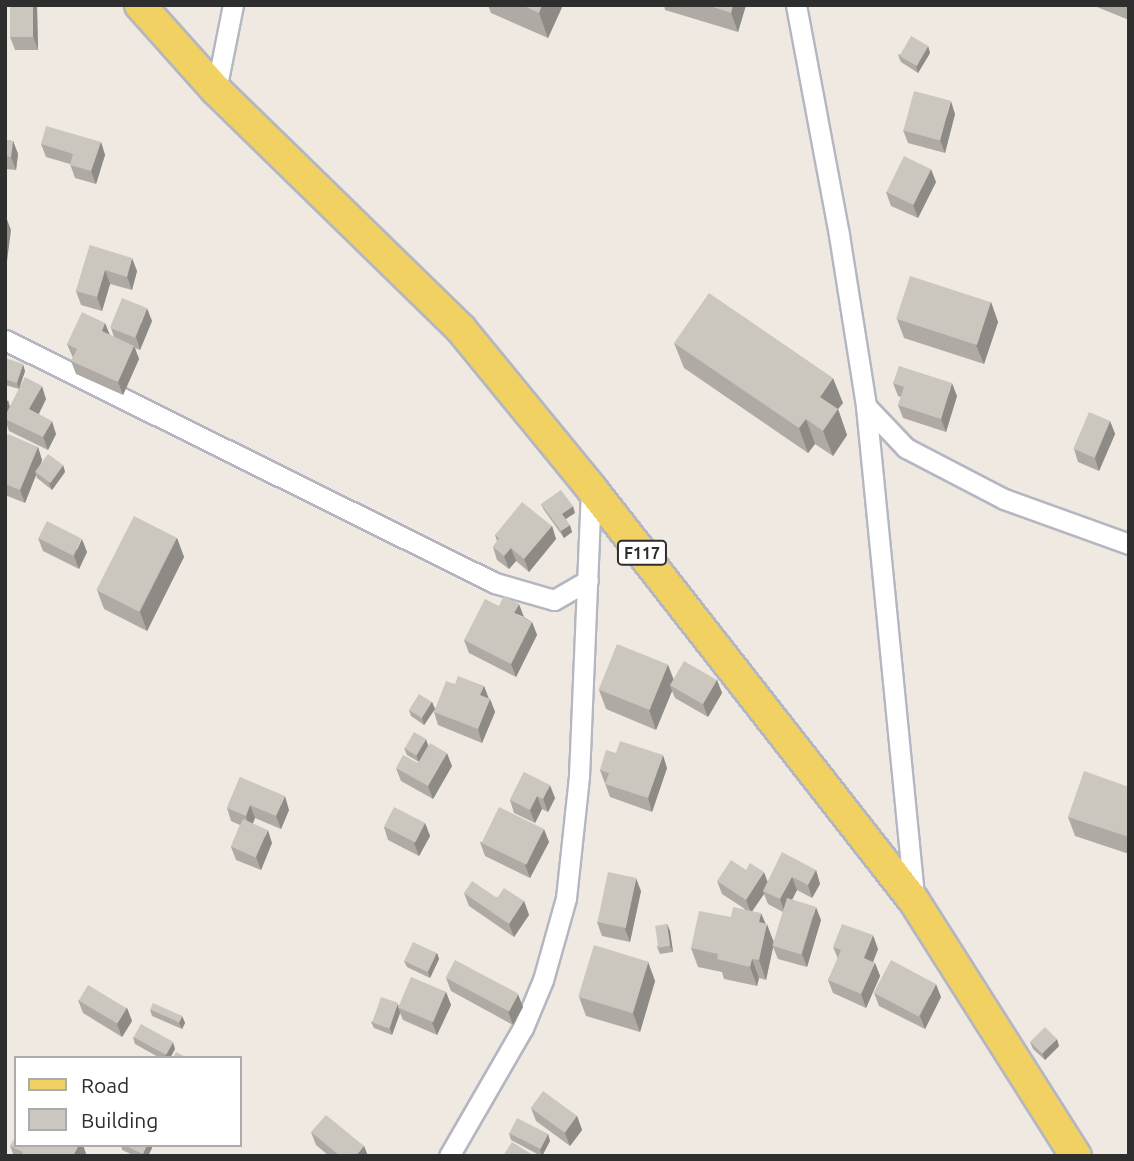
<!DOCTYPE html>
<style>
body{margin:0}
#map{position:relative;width:1134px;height:1161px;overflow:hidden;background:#efe9e1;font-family:Ubuntu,sans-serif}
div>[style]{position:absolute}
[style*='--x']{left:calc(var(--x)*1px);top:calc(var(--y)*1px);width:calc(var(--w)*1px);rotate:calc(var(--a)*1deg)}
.roads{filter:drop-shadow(2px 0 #b4b7c1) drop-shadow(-2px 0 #b4b7c1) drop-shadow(0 2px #b4b7c1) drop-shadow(0 -2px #b4b7c1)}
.street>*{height:19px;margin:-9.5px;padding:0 9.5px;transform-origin:9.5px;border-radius:9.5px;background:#fff}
.primary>*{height:30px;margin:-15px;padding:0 15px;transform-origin:15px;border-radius:15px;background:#f2d163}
.wall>*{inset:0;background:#afaba4}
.shaded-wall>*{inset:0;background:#8e8b86}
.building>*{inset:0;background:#cbc7bf;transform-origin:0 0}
span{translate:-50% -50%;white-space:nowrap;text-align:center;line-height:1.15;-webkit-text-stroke:7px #fff;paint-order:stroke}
.shield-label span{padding:2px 5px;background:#fff;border:2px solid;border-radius:5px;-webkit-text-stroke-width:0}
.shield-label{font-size:16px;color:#2e2e2e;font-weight:700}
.frame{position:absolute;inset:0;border:7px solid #2e2e2e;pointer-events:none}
.legend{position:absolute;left:14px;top:1056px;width:228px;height:91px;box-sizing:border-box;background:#fff;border:2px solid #ababab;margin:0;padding:9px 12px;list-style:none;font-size:21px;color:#2e2e2e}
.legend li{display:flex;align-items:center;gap:14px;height:35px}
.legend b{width:35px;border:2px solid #ababab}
</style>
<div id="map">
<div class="roads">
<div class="street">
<div style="--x:796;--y:5;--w:234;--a:79.4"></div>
<div style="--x:839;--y:235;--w:173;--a:81"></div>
<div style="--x:866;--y:406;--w:495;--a:84.4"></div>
<div style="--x:216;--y:90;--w:87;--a:-78.7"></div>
<div style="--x:5;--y:340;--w:547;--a:26.38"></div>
<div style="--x:495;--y:583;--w:61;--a:16.1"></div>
<div style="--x:554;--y:600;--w:39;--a:-30"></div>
<div style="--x:866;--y:406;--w:58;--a:46.4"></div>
<div style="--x:906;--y:448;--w:110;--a:27.5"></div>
<div style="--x:1004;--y:499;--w:133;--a:19.8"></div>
<div style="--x:449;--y:1156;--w:148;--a:-60"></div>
<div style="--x:523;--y:1028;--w:52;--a:-67.4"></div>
<div style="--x:543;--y:980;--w:85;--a:-74.3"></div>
<div style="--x:566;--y:898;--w:123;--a:-83.9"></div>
<div style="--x:579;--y:776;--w:288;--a:-87.6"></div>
</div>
<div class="primary">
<div style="--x:140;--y:5;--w:114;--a:48.2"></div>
<div style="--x:216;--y:90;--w:342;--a:44.3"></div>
<div style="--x:461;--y:329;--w:205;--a:50.7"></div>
<div style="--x:591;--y:488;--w:524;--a:51.97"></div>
<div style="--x:914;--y:901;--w:302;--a:57.6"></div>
</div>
</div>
<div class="wall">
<div style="clip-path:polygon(37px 5px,38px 50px,15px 50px,10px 37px)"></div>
<div style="clip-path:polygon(488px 5px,563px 5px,548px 38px,491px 13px)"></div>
<div style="clip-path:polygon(664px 5px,746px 5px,738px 32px,665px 10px)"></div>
<div style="clip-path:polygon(1092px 5px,1129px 5px,1129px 20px)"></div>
<div style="clip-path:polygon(928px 46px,930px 53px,918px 73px,901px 62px,898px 55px)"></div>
<div style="clip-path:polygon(955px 114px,945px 153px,908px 143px,903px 130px)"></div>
<div style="clip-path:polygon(5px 140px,13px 141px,18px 154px,16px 170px,5px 169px)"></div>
<div style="clip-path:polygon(101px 142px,105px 155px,96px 184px,75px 178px,70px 164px,46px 157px,41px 144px)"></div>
<div style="clip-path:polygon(936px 182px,918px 218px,891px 206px,886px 192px)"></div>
<div style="clip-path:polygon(90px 245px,137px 271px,132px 290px,110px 284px,102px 311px,81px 305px,76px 291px)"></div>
<div style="clip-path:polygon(991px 302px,998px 322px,984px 364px,904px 338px,897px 319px)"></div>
<div style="clip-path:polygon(152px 321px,140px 350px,135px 348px,139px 359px,123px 395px,76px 374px,71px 361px,73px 358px,67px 344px,105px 323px,110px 335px,114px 337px,111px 328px)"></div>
<div style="clip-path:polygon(674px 343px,843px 403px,838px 409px,847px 435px,833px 456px,815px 444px,808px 453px,684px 368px)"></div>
<div style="clip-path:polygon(5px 358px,25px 371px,20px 386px,46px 399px,39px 414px,56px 434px,48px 450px,9px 431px,6px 423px,5px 424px,5px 399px,10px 407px,19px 389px,5px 385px)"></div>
<div style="clip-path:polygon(893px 383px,957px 396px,946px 432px,903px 418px,898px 405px,901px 397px,898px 396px)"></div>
<div style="clip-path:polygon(1110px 421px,1115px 434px,1099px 471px,1078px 462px,1074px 449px)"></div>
<div style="clip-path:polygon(5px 440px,38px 447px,42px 460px,41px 464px,63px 465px,65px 472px,52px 490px,37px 478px,36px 475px,25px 503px,5px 495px)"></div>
<div style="clip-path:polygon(541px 504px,575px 513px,566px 519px,572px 532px,564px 538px,544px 510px)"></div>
<div style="clip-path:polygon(552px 526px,556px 539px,529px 572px,516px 561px,509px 569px,497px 560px,493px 547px,497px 541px,495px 535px)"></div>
<div style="clip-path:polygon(38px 538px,87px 552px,79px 569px,43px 551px)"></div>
<div style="clip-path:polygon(177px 538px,184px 557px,147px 631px,104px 609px,97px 590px)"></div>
<div style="clip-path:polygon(524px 617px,532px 622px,537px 635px,516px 677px,469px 653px,464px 640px)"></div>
<div style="clip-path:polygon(668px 665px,674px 680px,717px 680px,722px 693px,708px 717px,675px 698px,672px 691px,656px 730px,606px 709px,599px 690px)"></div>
<div style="clip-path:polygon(455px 684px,484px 686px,488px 698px,490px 699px,495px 712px,482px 743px,438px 725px,434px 712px,435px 709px,424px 725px,411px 716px,409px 710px,432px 702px,435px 709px)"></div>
<div style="clip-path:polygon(428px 745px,452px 766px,433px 799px,401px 781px,396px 768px,418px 763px,428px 746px,419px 762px,407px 755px,404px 748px)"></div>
<div style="clip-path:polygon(667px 768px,652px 812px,610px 797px,600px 770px)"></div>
<div style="clip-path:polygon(524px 772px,555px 798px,548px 812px,542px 809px,535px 823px,514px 813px,510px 800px)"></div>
<div style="clip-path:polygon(240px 777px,289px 810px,281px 829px,255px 818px,253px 824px,272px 843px,261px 870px,236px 860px,231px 847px,240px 825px,231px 821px,227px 808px)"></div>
<div style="clip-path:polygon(1129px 787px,1129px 854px,1075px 836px,1068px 817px)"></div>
<div style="clip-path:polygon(425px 823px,430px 836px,419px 856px,388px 840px,384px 827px)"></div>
<div style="clip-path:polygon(480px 842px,549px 842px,530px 878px,485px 856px)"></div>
<div style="clip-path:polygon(evenodd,746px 870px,768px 881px,816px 870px,820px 884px,812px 898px,797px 890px,792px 900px,821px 920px,807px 967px,778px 959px,773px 947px,766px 980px,759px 978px,757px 986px,724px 979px,722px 972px,698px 967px,691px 948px,745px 909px,722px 894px,717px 881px,746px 870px,764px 894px,768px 904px,783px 912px,774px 942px,765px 923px,752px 911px,764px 894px)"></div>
<div style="clip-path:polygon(641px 891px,630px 942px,602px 936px,597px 922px)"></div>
<div style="clip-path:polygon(464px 893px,524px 901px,529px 915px,514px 937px,469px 906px)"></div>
<div style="clip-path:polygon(667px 924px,670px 931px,673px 952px,660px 954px,657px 947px)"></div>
<div style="clip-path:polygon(833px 947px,878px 949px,873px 962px,875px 963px,880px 976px,866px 1008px,833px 993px,828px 980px,838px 959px)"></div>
<div style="clip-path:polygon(437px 953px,439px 959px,430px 978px,407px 967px,404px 961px)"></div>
<div style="clip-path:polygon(648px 962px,655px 981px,640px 1032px,586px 1016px,579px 997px)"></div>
<div style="clip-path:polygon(446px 978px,523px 1007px,513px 1025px,451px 991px)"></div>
<div style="clip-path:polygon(446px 992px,451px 1005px,437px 1035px,403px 1020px,400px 1013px,392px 1035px,374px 1028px,371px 1022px,399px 1005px)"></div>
<div style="clip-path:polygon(874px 993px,941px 997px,925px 1029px,879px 1006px)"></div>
<div style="clip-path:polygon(78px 1000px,127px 1008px,132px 1021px,122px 1037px,83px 1013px)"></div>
<div style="clip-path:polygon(150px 1009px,182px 1016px,185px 1023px,182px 1029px,152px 1016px)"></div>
<div style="clip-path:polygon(133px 1037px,175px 1049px,170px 1058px,160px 1058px,135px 1044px)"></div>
<div style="clip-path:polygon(1030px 1042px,1059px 1046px,1045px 1060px,1033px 1049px)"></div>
<div style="clip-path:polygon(531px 1108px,577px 1116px,582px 1130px,570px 1146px,536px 1121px)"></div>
<div style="clip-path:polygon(311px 1132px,364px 1146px,368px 1156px,329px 1156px,316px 1145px)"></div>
<div style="clip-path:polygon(509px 1133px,548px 1134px,550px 1141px,542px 1156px,541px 1156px,511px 1140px)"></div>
<div style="clip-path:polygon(83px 1145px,86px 1154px,85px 1156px,14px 1156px,10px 1146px)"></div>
<div style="clip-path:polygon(121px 1145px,151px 1145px,152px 1148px,148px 1156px,135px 1156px,122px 1150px)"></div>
</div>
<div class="shaded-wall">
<div style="clip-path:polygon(33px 5px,37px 5px,38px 50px,33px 36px)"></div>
<div style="clip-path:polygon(542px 5px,563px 5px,548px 38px,539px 13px)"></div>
<div style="clip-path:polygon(733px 5px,746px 5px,738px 32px,731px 13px)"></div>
<div style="clip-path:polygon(928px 46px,930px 53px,918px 73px,916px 66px)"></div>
<div style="clip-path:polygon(951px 101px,955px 114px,945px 153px,940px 140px)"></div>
<div style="clip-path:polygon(13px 141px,18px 154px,16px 170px,11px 157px)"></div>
<div style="clip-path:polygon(101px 142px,105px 155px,96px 184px,91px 171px)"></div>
<div style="clip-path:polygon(931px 169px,936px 182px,918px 218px,913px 205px)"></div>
<div style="clip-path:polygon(6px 217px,11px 230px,5px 277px,5px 227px)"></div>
<div style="clip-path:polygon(132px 258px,137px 271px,132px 290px,127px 277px)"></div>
<div style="clip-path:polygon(105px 270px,110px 284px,102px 311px,97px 297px)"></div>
<div style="clip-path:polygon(991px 302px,998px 322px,984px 364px,976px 345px)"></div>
<div style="clip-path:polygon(147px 308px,152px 321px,140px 350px,136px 337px)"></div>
<div style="clip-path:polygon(105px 323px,110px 336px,102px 331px)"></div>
<div style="clip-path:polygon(134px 346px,139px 359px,123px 395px,118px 382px)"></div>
<div style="clip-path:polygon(23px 364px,25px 371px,19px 389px,17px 383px)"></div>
<div style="clip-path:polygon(833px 378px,843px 403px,838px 409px,847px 435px,833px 456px,823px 431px,820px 397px)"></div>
<div style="clip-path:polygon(952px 383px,957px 396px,946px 432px,941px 419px)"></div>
<div style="clip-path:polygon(42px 386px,46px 399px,34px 423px,29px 409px)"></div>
<div style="clip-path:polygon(8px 400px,12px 414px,5px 419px,5px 404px)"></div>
<div style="clip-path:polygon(806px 419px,815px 444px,808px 453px,799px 428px)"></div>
<div style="clip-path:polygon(52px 421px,56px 434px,48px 450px,43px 437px)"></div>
<div style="clip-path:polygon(1110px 421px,1115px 434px,1099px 471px,1095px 458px)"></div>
<div style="clip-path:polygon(38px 447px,42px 460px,37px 473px,35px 472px,36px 475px,25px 503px,20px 490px)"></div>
<div style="clip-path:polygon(63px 465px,65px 472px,52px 490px,49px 483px)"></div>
<div style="clip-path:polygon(573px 506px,575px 513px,564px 520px,562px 514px)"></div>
<div style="clip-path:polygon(570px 525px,572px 532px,564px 538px,561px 531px)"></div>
<div style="clip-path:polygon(552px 526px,556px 539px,529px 572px,524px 559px)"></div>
<div style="clip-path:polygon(177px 538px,184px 557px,147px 631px,140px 612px)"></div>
<div style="clip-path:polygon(82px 539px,87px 552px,79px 569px,74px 556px)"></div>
<div style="clip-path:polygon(511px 548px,516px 561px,509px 569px,504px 556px)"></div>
<div style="clip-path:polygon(519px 604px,524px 617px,514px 613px)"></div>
<div style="clip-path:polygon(532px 622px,537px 635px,516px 677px,511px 664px)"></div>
<div style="clip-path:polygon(668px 665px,675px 684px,670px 685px,672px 691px,656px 730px,649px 710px)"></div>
<div style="clip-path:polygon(717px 680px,722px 693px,708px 717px,703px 704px)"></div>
<div style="clip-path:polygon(484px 686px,489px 699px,480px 695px)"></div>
<div style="clip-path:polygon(490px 699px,495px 712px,482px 743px,478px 729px)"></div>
<div style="clip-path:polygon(432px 702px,435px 709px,424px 725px,422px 718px)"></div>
<div style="clip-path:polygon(426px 739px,428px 745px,419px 762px,416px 755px)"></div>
<div style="clip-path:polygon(447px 753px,452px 766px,433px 799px,428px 786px)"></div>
<div style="clip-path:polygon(663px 755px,667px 768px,652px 812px,648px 798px)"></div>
<div style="clip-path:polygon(550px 785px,555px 798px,548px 812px,543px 799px)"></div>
<div style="clip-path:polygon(285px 796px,289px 810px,281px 829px,276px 816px)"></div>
<div style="clip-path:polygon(537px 796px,542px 809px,535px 823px,530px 810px)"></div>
<div style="clip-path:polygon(250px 805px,255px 818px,250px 829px,246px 816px)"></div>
<div style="clip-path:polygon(425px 823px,430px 836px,419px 856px,414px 843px)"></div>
<div style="clip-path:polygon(544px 829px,549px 842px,530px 878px,525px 865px)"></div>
<div style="clip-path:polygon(268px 830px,272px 843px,261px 870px,256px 857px)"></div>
<div style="clip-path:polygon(816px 870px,820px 884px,812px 898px,808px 885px)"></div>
<div style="clip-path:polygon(764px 872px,769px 886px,763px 891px,764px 894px,751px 913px,746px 900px)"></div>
<div style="clip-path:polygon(792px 877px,797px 890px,785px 913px,780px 899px)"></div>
<div style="clip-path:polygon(636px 878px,641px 891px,630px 942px,625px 929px)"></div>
<div style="clip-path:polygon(524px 901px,529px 915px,514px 937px,509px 924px)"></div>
<div style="clip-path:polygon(816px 907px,821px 920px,807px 967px,802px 954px)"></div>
<div style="clip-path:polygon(761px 913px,767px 927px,767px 924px,774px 943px,766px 980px,759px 960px,759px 922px)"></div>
<div style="clip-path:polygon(667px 924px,670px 931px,673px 952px,670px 946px)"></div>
<div style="clip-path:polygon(873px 935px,878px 949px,869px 972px,864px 958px)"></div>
<div style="clip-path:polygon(437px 953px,439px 959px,430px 978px,428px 972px)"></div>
<div style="clip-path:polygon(752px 959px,759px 978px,757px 986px,750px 967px)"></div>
<div style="clip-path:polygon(648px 962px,655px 981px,640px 1032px,633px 1013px)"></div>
<div style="clip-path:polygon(875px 963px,880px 976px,866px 1008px,861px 994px)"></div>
<div style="clip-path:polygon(936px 984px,941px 997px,925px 1029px,920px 1016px)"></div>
<div style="clip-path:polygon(446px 992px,451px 1005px,437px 1035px,432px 1022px)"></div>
<div style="clip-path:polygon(518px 994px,523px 1007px,513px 1025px,508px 1011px)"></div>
<div style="clip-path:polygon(398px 1003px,398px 1007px,400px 1013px,392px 1035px,390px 1028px)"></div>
<div style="clip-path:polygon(127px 1008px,132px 1021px,122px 1037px,117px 1024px)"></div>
<div style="clip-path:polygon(182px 1016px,185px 1023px,182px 1029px,179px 1023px)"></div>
<div style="clip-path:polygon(1057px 1039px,1059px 1046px,1045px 1060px,1042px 1053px)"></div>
<div style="clip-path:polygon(173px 1042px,175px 1049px,170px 1058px,166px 1058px,165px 1055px)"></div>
<div style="clip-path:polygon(577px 1116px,582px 1130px,570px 1146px,565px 1133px)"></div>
<div style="clip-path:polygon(548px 1134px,550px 1141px,542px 1156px,540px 1150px)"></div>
<div style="clip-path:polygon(79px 1145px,83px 1145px,86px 1154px,85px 1156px,73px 1156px)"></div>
<div style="clip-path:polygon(147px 1145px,151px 1145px,152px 1148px,148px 1156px,144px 1156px,143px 1154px)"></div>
<div style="clip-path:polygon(364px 1146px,368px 1156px,356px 1156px)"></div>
</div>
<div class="building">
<div style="left:10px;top:5px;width:23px;height:32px"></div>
<div style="clip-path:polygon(522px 5px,542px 5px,539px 13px)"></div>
<div style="clip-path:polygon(707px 5px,733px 5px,731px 13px)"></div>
<div style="left:911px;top:36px;width:20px;height:23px;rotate:30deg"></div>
<div style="left:914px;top:91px;width:38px;height:41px;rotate:15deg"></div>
<div style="clip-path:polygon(46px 126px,101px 142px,91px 171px,70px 165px,73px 154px,41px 144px)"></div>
<div style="clip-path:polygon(5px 140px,13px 141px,11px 157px,5px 156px)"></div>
<div style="left:904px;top:156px;width:30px;height:40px;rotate:26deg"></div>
<div style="clip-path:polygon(90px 245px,132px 258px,127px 277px,105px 270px,97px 297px,76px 291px)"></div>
<div style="left:910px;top:276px;width:85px;height:45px;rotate:18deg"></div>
<div style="clip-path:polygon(709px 293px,833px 378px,820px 397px,838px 409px,823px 431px,806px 419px,799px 428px,674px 343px)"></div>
<div style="left:122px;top:298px;width:27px;height:32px;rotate:22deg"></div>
<div style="clip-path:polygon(82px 312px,105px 323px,102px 331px,134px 346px,118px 382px,71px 361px,77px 349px,67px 344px)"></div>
<div style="clip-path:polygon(5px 358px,23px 364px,17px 383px,5px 379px)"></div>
<div style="clip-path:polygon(899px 366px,952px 383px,941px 419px,898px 405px,904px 387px,893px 383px)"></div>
<div style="clip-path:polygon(25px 377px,42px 386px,29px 409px,52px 421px,43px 437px,5px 419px,5px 416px)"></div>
<div style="left:1089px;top:412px;width:23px;height:40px;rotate:23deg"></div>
<div style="clip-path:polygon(8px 434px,38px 447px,20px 490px,5px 484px,5px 440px)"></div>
<div style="left:48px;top:454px;width:19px;height:22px;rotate:36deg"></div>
<div style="clip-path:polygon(561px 490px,573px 506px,562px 514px,570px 525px,561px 531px,541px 504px)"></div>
<div style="clip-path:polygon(522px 502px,552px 526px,524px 559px,511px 548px,504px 556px,493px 547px,499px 538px,495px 535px)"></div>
<div style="left:134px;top:516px;width:48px;height:83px;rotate:27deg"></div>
<div style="left:47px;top:521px;width:39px;height:19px;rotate:27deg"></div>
<div style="clip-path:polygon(504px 596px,519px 604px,514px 613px,532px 622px,511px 664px,464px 640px,485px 599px,499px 606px)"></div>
<div style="left:617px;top:644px;width:55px;height:49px;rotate:22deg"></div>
<div style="left:684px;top:661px;width:38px;height:28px;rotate:30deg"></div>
<div style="clip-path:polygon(458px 676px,484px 686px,480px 695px,490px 699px,478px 729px,434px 712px,446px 681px,455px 684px)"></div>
<div style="left:419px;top:694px;width:15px;height:19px;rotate:32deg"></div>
<div style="left:414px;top:732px;width:14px;height:19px;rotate:30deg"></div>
<div style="clip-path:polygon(620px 741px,663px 755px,648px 798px,605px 784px,609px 773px,600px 770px,606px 750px,616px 753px)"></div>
<div style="clip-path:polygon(430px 743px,447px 753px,428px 786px,396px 768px,403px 755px,418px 763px)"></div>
<div style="clip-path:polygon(1084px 771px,1129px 787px,1129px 837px,1068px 817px)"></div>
<div style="clip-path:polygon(524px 772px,550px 785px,543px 799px,537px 796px,530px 810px,510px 800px)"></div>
<div style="clip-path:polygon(240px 777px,285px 796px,276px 816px,250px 805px,246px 816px,227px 808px)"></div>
<div style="left:394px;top:807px;width:35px;height:22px;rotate:27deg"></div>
<div style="left:499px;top:807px;width:50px;height:40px;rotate:26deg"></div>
<div style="left:243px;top:819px;width:27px;height:30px;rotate:24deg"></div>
<div style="clip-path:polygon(782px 852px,816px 870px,808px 885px,792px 877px,780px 899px,763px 891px)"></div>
<div style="clip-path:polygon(731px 860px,746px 870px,750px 863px,764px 872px,746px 900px,717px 881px)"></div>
<div style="left:608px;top:872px;width:29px;height:51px;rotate:12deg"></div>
<div style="clip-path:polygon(472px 881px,497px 898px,504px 888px,524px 901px,509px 924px,464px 893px)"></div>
<div style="left:787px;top:898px;width:30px;height:50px;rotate:17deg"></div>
<div style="clip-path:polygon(733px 907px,761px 913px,759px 922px,767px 924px,759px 960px,752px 959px,750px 967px,717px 959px,718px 954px,691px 948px,699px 911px,731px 917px)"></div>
<div style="left:667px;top:924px;width:22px;height:12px;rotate:82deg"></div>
<div style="clip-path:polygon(842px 924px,873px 935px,864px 958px,875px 963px,861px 994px,828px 980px,841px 950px,833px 947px)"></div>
<div style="left:413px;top:942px;width:26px;height:21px;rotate:25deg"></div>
<div style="left:594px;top:945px;width:57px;height:54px;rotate:17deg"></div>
<div style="left:455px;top:960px;width:72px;height:20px;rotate:28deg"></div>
<div style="left:891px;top:960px;width:51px;height:37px;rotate:28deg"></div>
<div style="left:411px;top:977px;width:38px;height:33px;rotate:23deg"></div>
<div style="left:88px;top:985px;width:45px;height:18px;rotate:31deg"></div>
<div style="left:381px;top:997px;width:18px;height:27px;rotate:19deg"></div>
<div style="left:153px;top:1003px;width:32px;height:7px;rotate:24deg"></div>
<div style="left:141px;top:1024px;width:37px;height:15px;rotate:29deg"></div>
<div style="left:1045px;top:1027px;width:17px;height:21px;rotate:45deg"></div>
<div style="clip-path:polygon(176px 1052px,188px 1058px,173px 1058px)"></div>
<div style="left:543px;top:1091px;width:42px;height:21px;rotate:36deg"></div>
<div style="clip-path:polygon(326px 1115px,364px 1146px,356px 1156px,340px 1156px,311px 1132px)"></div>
<div style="left:517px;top:1118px;width:35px;height:17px;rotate:27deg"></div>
<div style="clip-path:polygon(16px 1136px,16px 1145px,79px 1145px,73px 1156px,21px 1156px,23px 1152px,10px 1146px)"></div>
<div style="clip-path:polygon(512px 1142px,533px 1155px,533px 1156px,503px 1156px)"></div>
<div style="clip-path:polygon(124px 1145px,147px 1145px,143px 1154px)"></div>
</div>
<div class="shield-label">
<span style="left:642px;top:553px">F117</span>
</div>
<div class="frame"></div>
<ul class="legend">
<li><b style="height:9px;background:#f2d163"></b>Road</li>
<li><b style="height:19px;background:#cbc7bf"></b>Building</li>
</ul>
</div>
